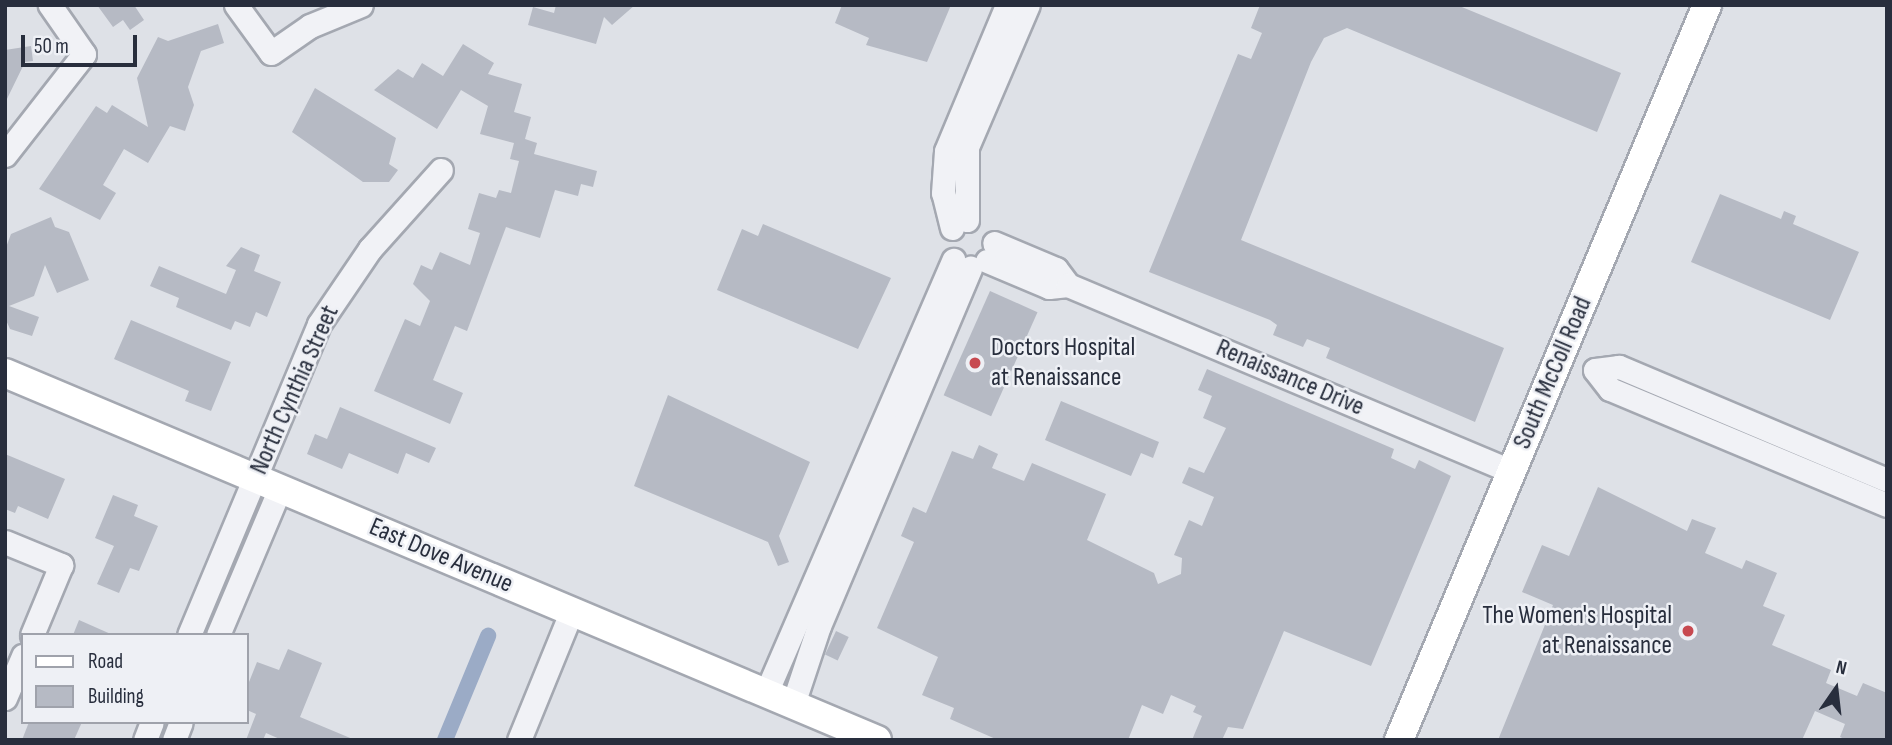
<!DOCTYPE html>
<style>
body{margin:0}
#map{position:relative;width:1892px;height:745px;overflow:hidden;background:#dee1e7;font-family:"Sofia Sans Condensed",sans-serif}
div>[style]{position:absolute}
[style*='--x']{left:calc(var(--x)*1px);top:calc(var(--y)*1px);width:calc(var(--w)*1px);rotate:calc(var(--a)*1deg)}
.canal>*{height:16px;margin:-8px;padding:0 8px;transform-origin:8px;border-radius:8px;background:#9babc6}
.building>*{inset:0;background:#b6bac4;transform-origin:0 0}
.roads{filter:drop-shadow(2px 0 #a4a8b1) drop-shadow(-2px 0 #a4a8b1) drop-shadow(0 2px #a4a8b1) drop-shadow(0 -2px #a4a8b1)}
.minor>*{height:23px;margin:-11.5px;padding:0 11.5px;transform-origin:11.5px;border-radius:11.5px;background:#f1f2f6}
.major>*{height:28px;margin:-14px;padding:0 14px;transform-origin:14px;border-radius:14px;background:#fff}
.dots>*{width:19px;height:19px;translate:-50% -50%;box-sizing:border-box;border:4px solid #eef0f5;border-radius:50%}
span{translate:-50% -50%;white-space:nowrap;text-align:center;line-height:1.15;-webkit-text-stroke:5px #eef0f5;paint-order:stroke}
.poi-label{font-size:26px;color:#282e3d}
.left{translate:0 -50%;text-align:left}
.right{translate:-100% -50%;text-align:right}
.street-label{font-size:26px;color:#282e3d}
.frame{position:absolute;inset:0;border:7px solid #282e3d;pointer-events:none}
.legend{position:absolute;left:21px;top:633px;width:228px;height:91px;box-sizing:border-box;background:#eef0f5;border:2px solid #9fa2ab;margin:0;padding:9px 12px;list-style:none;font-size:21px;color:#282e3d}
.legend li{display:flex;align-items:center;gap:14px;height:35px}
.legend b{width:35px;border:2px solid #9fa2ab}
.north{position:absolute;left:1801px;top:654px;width:70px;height:70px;-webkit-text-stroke:5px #eef0f5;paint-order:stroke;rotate:14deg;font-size:19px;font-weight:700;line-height:28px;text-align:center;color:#282e3d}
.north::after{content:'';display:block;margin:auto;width:24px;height:32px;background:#282e3d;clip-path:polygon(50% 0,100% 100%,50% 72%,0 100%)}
.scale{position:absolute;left:21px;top:35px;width:116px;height:32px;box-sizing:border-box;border:4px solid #282e3d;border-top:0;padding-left:9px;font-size:21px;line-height:24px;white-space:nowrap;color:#282e3d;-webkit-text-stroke:5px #eef0f5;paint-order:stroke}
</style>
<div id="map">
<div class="canal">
<div style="--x:445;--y:740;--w:113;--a:-67.5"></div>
</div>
<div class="building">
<div style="clip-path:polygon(97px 5px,134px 5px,144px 20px,130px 30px,123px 20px,113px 27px)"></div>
<div style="clip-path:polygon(556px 5px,635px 5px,612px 25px,604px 17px,596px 44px,528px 25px,533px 7px,554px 13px)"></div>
<div style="clip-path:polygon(842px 5px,951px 5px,927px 62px,866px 45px,869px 38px,835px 23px)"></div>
<div style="clip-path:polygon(1260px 5px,1457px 5px,1621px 73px,1597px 132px,1347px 28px,1324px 38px,1311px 62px,1241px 240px,1504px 348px,1475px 422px,1326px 358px,1330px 348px,1307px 339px,1303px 347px,1273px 335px,1277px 325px,1270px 320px,1149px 272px,1238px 54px,1251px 59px,1262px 33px,1251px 28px)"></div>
<div style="clip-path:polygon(218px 24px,224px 43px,201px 51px,188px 87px,194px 105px,185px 131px,170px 126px,148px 163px,124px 149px,103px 185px,116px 193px,100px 220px,39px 189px,96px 106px,107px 113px,112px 105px,148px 127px,137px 78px,158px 37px,168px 41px)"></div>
<div style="clip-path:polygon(463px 44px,494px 63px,488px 74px,522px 84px,514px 112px,531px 117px,525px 139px,537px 143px,534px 154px,597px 171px,593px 187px,581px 184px,578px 196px,555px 190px,540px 238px,506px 227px,467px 331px,455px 326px,433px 380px,463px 393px,450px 424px,374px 391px,405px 319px,420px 326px,430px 301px,413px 284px,421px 265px,432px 270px,440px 252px,470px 265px,480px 233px,468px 229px,479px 193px,496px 198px,499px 190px,511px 193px,519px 161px,510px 159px,514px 143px,480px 134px,488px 106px,461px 90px,437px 129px,374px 90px,398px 69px,413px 78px,422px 63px,443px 76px)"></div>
<div style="clip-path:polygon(31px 46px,33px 61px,25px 62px,5px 103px,5px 50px)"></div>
<div style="clip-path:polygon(315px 88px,396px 138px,389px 164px,398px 170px,389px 182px,363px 182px,292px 132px)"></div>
<div style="clip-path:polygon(1720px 194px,1781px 219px,1784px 211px,1796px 216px,1793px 224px,1859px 252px,1830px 320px,1691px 262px)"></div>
<div style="clip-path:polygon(51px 217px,55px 227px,69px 232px,89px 280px,57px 293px,45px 265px,34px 296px,9px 306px,39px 317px,32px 336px,10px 329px,5px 318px,5px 250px,11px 234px)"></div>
<div style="clip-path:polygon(763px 224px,891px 278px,858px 349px,717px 290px,742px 229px,758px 236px)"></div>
<div style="clip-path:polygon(241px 247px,260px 255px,254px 271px,281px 282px,267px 317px,256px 312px,250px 327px,235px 321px,231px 330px,176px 307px,179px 298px,150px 286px,159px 266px,226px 294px,236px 270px,226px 266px)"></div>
<div style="left:990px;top:291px;width:52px;height:114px;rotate:24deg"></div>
<div style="clip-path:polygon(131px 320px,231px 362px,211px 411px,185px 401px,189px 391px,114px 359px)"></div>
<div style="clip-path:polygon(1207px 369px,1394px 449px,1391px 458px,1415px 469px,1419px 460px,1451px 476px,1371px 666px,1284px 631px,1243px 729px,1228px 727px,1222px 740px,1192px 740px,1202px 716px,1193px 712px,1196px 706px,1171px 695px,1163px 714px,1142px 705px,1128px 740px,998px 740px,950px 719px,954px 708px,922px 695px,938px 657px,877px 628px,914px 542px,901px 536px,913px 507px,926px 513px,952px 451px,973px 459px,979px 445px,998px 454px,992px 468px,1024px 481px,1032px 463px,1106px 494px,1087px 540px,1154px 573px,1158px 584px,1181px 574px,1182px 558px,1174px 555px,1189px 520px,1202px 526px,1214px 497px,1182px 483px,1189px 467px,1204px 473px,1226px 428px,1203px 418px,1212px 396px,1198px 390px)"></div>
<div style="clip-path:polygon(668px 395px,810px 462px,779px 536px,789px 562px,778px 566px,768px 542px,634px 486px)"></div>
<div style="clip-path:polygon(1061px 401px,1159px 442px,1153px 458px,1141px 453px,1131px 476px,1045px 440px)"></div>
<div style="clip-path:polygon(340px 407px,436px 448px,429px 463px,406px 453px,398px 474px,349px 453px,342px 469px,307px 454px,315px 434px,327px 439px)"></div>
<div style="clip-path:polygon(5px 454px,65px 479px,48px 519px,18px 506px,15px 513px,5px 509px)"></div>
<div style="clip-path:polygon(1598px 487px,1687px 531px,1692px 519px,1716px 528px,1705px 553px,1742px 569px,1746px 560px,1777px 573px,1763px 606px,1785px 615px,1772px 645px,1831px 670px,1826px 683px,1857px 696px,1863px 683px,1887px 693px,1887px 740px,1847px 740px,1840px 737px,1845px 724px,1815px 711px,1802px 740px,1498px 740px,1553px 605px,1522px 592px,1542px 545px,1569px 556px)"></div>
<div style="clip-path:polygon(113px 495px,138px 505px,134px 516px,158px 526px,139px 571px,130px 568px,119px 593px,97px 584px,114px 546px,95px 538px)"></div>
<div style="clip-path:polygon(79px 620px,113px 635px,73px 635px)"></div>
<div style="left:836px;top:631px;width:14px;height:26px;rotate:25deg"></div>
<div style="clip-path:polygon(288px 649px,322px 663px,300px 717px,355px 740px,282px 740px,266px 733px,263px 740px,246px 740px,256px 714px,247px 710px,247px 687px,257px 662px,279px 670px)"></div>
<div style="clip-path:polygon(29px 722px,82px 722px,74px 740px,22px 740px)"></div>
</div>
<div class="roads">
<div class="minor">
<div style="--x:236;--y:5;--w:59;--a:53.9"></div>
<div style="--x:271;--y:53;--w:47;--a:-34.7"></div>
<div style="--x:310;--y:26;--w:55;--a:-22.4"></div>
<div style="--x:5;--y:155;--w:128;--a:-52"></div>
<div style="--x:84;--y:54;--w:60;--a:-124.8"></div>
<div style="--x:967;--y:220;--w:73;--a:-90"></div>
<div style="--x:967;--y:147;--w:155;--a:-66.8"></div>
<div style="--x:952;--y:228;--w:36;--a:-104"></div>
<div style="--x:943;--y:193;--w:42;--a:-85.9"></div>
<div style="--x:946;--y:151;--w:158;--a:-67.3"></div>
<div style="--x:987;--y:261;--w:67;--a:22.8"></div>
<div style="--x:1049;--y:287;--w:19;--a:-6"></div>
<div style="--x:1068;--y:285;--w:20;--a:-127"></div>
<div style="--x:1056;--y:269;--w:67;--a:-157.2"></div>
<div style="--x:1068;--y:285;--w:480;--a:22.8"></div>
<div style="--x:1887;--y:480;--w:291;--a:-157.1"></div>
<div style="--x:1619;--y:367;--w:24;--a:173"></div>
<div style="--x:1595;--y:370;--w:24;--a:52"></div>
<div style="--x:1610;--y:389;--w:300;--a:22.7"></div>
<div style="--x:5;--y:542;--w:61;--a:22.3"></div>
<div style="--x:61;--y:565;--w:76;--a:112.5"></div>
<div style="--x:189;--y:635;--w:337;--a:-67.3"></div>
<div style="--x:319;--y:324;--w:91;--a:-55.8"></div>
<div style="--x:370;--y:249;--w:106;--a:-48.1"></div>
<div style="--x:218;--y:635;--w:160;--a:-67.1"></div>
<div style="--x:766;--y:693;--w:472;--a:-66.6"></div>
<div style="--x:5;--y:698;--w:46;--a:-66.8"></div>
<div style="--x:793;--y:704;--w:82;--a:-71.6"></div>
<div style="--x:819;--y:626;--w:389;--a:-67.1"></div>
<div style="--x:145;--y:740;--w:19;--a:-69"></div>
<div style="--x:174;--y:740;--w:19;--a:-69"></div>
<div style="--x:519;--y:740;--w:140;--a:-67.8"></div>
</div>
<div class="major">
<div style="--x:5;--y:373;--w:946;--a:22.82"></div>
<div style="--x:1399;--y:740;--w:797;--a:-67.26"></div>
</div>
</div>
<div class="dots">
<div style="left:975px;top:363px;background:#c74950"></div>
<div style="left:1688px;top:631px;background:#c74950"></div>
</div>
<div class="poi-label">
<span class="left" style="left:991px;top:363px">Doctors Hospital<br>at Renaissance</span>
<span class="right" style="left:1672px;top:631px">The Women's Hospital<br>at Renaissance</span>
</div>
<div class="street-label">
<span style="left:1553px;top:373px;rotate:-67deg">South McColl Road</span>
<span style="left:1290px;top:378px;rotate:23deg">Renaissance Drive</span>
<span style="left:295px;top:390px;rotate:-66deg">North Cynthia Street</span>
<span style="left:441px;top:556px;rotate:23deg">East Dove Avenue</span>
</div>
<div class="frame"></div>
<ul class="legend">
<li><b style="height:9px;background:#fff"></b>Road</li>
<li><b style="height:19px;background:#b6bac4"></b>Building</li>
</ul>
<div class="north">N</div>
<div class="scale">50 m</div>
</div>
